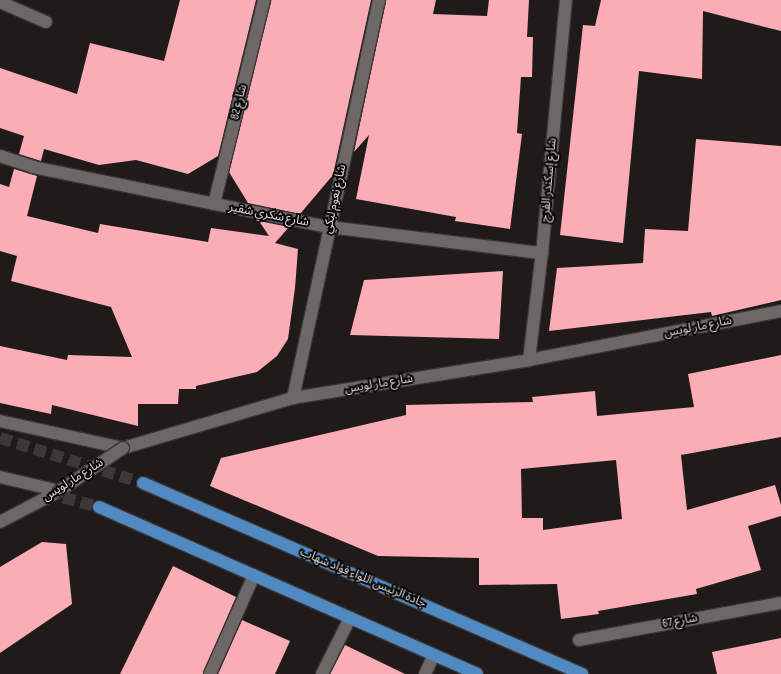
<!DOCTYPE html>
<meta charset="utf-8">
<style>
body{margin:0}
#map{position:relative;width:781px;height:674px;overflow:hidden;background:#201a1a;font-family:"Sofia Sans Condensed","Noto Sans Arabic",sans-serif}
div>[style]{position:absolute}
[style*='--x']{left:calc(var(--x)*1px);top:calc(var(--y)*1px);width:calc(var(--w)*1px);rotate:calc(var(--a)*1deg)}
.building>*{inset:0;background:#faadb4}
.trunk-tunnel>*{height:12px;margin-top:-6px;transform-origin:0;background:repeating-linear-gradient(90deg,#3d3737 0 12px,transparent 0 18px)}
.roads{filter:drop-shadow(1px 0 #393535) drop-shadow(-1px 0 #393535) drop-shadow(0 1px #393535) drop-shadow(0 -1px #393535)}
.pedestrian>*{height:12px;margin:-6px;padding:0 6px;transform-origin:6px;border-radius:6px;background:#6e6768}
.minor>*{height:12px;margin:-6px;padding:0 6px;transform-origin:6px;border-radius:6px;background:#6e6768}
.tertiary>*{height:12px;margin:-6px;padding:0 6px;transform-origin:6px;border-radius:6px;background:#6e6768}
.trunk>*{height:12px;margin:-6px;padding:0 6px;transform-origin:6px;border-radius:6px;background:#508ac1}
.bridges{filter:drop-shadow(1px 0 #393535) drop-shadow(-1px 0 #393535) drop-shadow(0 1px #393535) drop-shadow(0 -1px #393535)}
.tertiary-bridge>*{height:12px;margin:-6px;padding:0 6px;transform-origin:6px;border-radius:6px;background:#6e6768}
span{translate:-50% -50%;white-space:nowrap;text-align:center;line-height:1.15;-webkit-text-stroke:4px #080606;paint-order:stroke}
.street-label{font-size:12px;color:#e1dddd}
</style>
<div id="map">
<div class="building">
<div style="clip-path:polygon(180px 0,256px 0,218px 156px,188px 174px,136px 160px,99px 165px,44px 149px,41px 161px,19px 154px,24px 136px,0 128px,0 68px,77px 94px,90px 43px,164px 61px)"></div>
<div style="clip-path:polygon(271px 0,371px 0,333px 175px,300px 214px,248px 203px,229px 172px)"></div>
<div style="clip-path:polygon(386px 0,436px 0,433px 14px,487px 16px,489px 0,529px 0,527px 37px,533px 37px,532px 77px,521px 77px,517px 133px,522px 134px,510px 229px,455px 221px,456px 217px,356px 199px,369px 135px,354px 152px)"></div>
<div style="clip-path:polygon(601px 0,781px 0,781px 31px,703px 11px,702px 79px,639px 71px,623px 243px,560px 235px,583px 25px,595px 26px)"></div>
<div style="clip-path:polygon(696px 139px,781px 146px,781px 300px,712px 316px,711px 312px,549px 331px,557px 268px,643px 263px,645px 229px,688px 231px)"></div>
<div style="clip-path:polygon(14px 169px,37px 176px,27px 216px,98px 233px,100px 224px,208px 242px,211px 228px,269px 236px,259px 221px,289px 227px,275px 243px,298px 249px,295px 288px,288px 339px,277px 356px,257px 372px,196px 386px,196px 389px,179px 389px,178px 404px,138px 404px,138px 426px,52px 405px,51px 414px,0 403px,0 346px,67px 360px,68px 355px,132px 357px,111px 307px,11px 281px,17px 256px,0 251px,0 184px,9px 187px)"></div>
<div style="clip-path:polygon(503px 271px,499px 339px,350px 335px,364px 280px)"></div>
<div style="clip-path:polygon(evenodd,781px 355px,781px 437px,681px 455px,687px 510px,775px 485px,781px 505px,781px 516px,748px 526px,761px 570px,696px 589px,697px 594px,598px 611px,599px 614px,561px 619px,557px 584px,479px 585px,479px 558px,378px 556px,210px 486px,221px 458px,406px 415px,406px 405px,533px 402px,532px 397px,595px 391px,597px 416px,694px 407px,688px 374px,781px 355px,616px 460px,622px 519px,543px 530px,543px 518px,522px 518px,521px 469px,616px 460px)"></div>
<div style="clip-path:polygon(42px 542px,66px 544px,72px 604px,0 653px,0 567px)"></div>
<div style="clip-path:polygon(173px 566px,236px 597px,203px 674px,120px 674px)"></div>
<div style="clip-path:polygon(242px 620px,290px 641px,275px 674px,218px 674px)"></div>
<div style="clip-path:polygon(781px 638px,781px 674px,717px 674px,712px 652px)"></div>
<div style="clip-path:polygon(345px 645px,405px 674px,330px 674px)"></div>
</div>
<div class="trunk-tunnel">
<div style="--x:0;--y:438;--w:150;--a:17.5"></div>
<div style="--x:46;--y:493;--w:55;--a:14.8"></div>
</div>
<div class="roads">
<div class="pedestrian">
<div style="--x:0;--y:2;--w:50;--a:23.5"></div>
<div style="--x:214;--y:204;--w:210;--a:-76.2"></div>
<div style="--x:210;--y:674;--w:108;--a:-66"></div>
<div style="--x:322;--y:674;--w:63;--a:-63.4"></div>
<div style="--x:425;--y:674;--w:21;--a:-65"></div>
</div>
<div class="minor">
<div style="--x:0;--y:156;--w:35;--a:18"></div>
<div style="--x:33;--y:167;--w:302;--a:11.5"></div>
<div style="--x:329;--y:227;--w:215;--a:7"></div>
<div style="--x:529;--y:360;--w:108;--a:-83.1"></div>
<div style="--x:542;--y:253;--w:254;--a:-84.6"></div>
<div style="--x:293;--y:398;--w:407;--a:-77.8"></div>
<div style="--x:579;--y:640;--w:205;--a:-10.4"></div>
</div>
<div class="tertiary">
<div style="--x:0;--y:421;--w:126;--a:12.4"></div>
<div style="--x:123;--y:448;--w:177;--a:-16.4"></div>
<div style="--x:293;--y:398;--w:239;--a:-9.1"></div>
<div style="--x:529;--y:360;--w:257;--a:-11"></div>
<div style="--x:0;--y:477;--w:61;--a:13.3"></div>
<div style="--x:0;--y:522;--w:67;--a:-27.7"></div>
</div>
<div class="trunk">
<div style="--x:143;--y:483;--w:479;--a:23.5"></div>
<div style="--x:99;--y:507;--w:413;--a:23.8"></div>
</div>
</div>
<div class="bridges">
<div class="tertiary-bridge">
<div style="--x:59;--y:491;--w:77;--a:-33.9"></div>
</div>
</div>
<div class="street-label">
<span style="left:239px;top:102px;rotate:-76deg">شارع 82</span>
<span style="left:549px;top:180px;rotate:-85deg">شارع إسكندر الفرح</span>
<span style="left:335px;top:199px;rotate:-78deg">شارع نعوم لبكي</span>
<span style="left:269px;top:215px;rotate:11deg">شارع شكري شقير</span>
<span style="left:698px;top:327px;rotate:-11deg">شارع مار لويس</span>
<span style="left:379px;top:384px;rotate:-9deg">شارع مار لويس</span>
<span style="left:73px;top:480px;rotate:-32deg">شارع مار لويس</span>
<span style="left:363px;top:578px;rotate:23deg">جادة الرئيس اللواء فؤاد شهاب</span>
<span style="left:680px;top:621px;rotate:-10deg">شارع 67</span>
</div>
</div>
